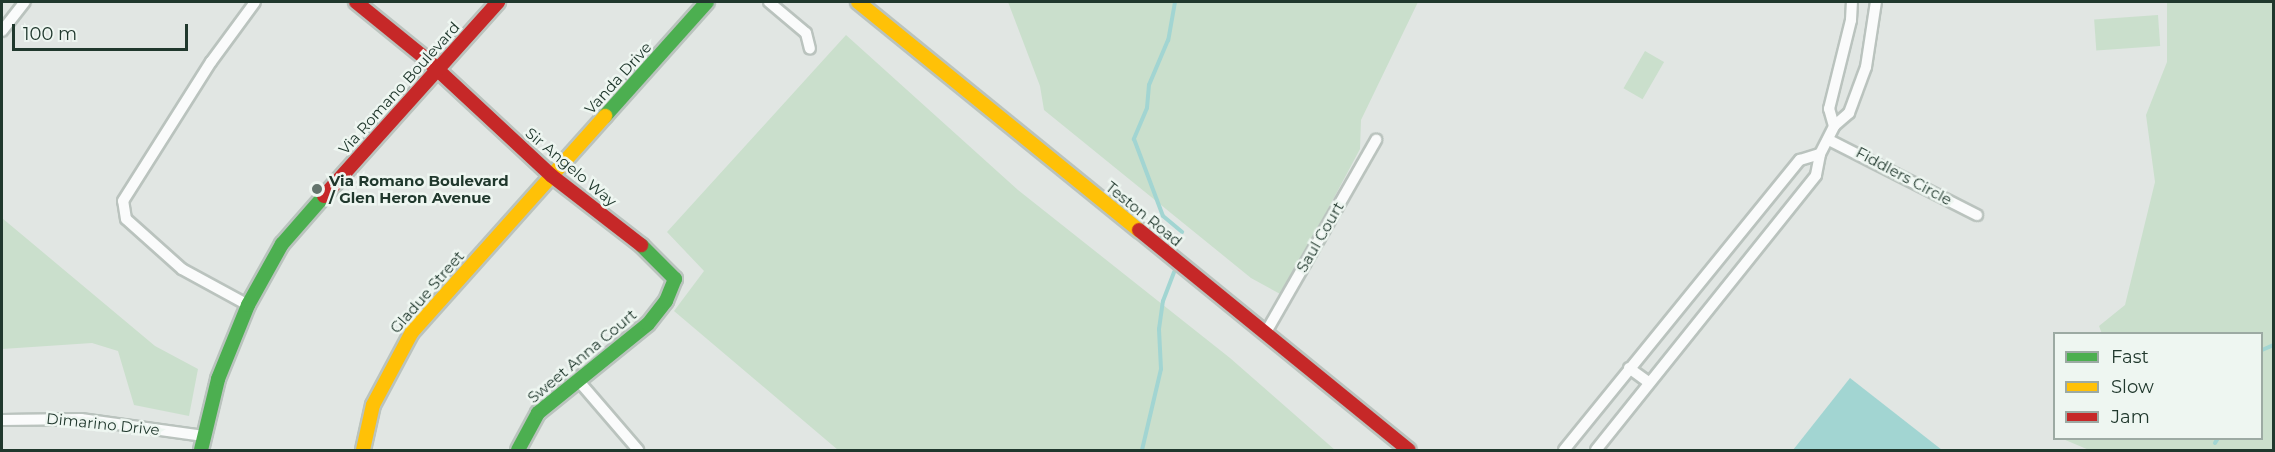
<!DOCTYPE html>
<style>
body{margin:0}
#map{position:relative;width:2275px;height:452px;overflow:hidden;background:#e1e6e3;font-family:Montserrat,sans-serif}
div>[style]{position:absolute}
[style*='--x']{left:calc(var(--x)*1px);top:calc(var(--y)*1px);width:calc(var(--w)*1px);rotate:calc(var(--a)*1deg)}
.green>*{inset:0;background:#cadfcc;transform-origin:0 0}
.water>*{inset:0;background:#a2d5d2}
.stream>*{height:4px;margin:-2px;padding:0 2px;transform-origin:2px;border-radius:2px;background:#a2d5d2}
.roads{filter:drop-shadow(2px 0 #bac3be) drop-shadow(-2px 0 #bac3be) drop-shadow(0 2px #bac3be) drop-shadow(0 -2px #bac3be)}
.street>*{height:10px;margin:-5px;padding:0 5px;transform-origin:5px;border-radius:5px;background:#fafbfb}
.fast>*{height:14px;margin:-7px;padding:0 7px;transform-origin:7px;border-radius:7px;background:#4caf50}
.slow>*{height:14px;margin:-7px;padding:0 7px;transform-origin:7px;border-radius:7px;background:#ffc107}
.jam>*{height:14px;margin:-7px;padding:0 7px;transform-origin:7px;border-radius:7px;background:#c62828}
.dots>*{width:16px;height:16px;translate:-50% -50%;box-sizing:border-box;border:3px solid #eef6f1;border-radius:50%}
span{translate:-50% -50%;white-space:nowrap;text-align:center;line-height:1.15;-webkit-text-stroke:5px #eef6f1;paint-order:stroke}
.street-label{font-size:15px;color:#20382d}
.poi-label{font-size:15px;color:#20382d;font-weight:700}
.left{translate:0 -50%;text-align:left}
.frame{position:absolute;inset:0;border:3px solid #20382d;pointer-events:none}
.legend{position:absolute;left:2053px;top:332px;width:210px;height:108px;box-sizing:border-box;background:#eef6f1;border:2px solid #9caaa3;margin:0;padding:8px 10px;list-style:none;font-size:18px;color:#20382d}
.legend li{display:flex;align-items:center;gap:12px;height:30px}
.legend b{width:30px;border:2px solid #9caaa3}
.scale{position:absolute;left:12px;top:24px;width:176px;height:27px;box-sizing:border-box;border:3px solid #20382d;border-top:0;padding-left:8px;font-size:18px;line-height:21px;white-space:nowrap;color:#20382d;-webkit-text-stroke:4px #eef6f1;paint-order:stroke}
</style>
<div id="map">
<div class="green">
<div style="clip-path:polygon(1008px 2px,1418px 2px,1361px 120px,1360px 149px,1282px 295px,1251px 278px,1044px 110px,1040px 86px)"></div>
<div style="clip-path:polygon(2167px 2px,2273px 2px,2273px 450px,2089px 450px,2063px 439px,2262px 438px,2262px 334px,2102px 334px,2099px 326px,2125px 305px,2155px 182px,2146px 115px,2167px 62px)"></div>
<div style="left:2158px;top:15px;width:31px;height:64px;rotate:86deg"></div>
<div style="clip-path:polygon(846px 35px,1018px 190px,1230px 358px,1335px 450px,838px 450px,674px 311px,704px 271px,667px 232px)"></div>
<div style="left:1645px;top:51px;width:22px;height:43px;rotate:30deg"></div>
<div style="clip-path:polygon(2px 218px,155px 346px,198px 369px,189px 416px,134px 405px,118px 351px,92px 343px,2px 349px)"></div>
</div>
<div class="water">
<div style="clip-path:polygon(1850px 378px,1942px 450px,1793px 450px)"></div>
</div>
<div class="stream">
<div style="--x:1175;--y:2;--w:39;--a:100"></div>
<div style="--x:1168;--y:40;--w:49;--a:112.9"></div>
<div style="--x:1149;--y:85;--w:23;--a:95"></div>
<div style="--x:1147;--y:108;--w:34;--a:113"></div>
<div style="--x:1134;--y:139;--w:82;--a:69.4"></div>
<div style="--x:1163;--y:216;--w:25;--a:40"></div>
<div style="--x:2262;--y:350;--w:13;--a:-23"></div>
<div style="--x:2215;--y:443;--w:6;--a:-59"></div>
<div style="--x:1142;--y:450;--w:83;--a:-76.8"></div>
<div style="--x:1161;--y:369;--w:40;--a:-92.9"></div>
<div style="--x:1159;--y:329;--w:28;--a:-82"></div>
<div style="--x:1163;--y:301;--w:31;--a:-69"></div>
</div>
<div class="roads">
<div class="street">
<div style="--x:769;--y:2;--w:48;--a:40"></div>
<div style="--x:806;--y:33;--w:16;--a:76"></div>
<div style="--x:2;--y:31;--w:37;--a:-52"></div>
<div style="--x:1834;--y:126;--w:18;--a:-106"></div>
<div style="--x:1829;--y:109;--w:92;--a:-76.1"></div>
<div style="--x:1851;--y:20;--w:18;--a:-87"></div>
<div style="--x:1829;--y:140;--w:166;--a:26.9"></div>
<div style="--x:248;--y:305;--w:75;--a:-151.4"></div>
<div style="--x:182;--y:269;--w:75;--a:-138.2"></div>
<div style="--x:126;--y:219;--w:18;--a:-99"></div>
<div style="--x:123;--y:201;--w:165;--a:-57.7"></div>
<div style="--x:211;--y:62;--w:74;--a:-53.7"></div>
<div style="--x:1265;--y:334;--w:224;--a:-60.2"></div>
<div style="--x:1629;--y:368;--w:24;--a:36"></div>
<div style="--x:577;--y:379;--w:94;--a:49.3"></div>
<div style="--x:2;--y:420;--w:79;--a:-0.7"></div>
<div style="--x:81;--y:419;--w:124;--a:7.9"></div>
<div style="--x:1564;--y:450;--w:374;--a:-50.9"></div>
<div style="--x:1800;--y:160;--w:21;--a:-17"></div>
<div style="--x:1596;--y:450;--w:352;--a:-51.3"></div>
<div style="--x:1816;--y:175;--w:21;--a:-79"></div>
<div style="--x:1820;--y:154;--w:31;--a:-63"></div>
<div style="--x:1834;--y:126;--w:20;--a:-41"></div>
<div style="--x:1849;--y:113;--w:49;--a:-69.7"></div>
<div style="--x:1866;--y:67;--w:66;--a:-81.3"></div>
</div>
<div class="fast">
<div style="--x:605;--y:116;--w:153;--a:-48.2"></div>
<div style="--x:201;--y:450;--w:73;--a:-76.5"></div>
<div style="--x:218;--y:379;--w:80;--a:-67.9"></div>
<div style="--x:248;--y:305;--w:70;--a:-60.9"></div>
<div style="--x:282;--y:244;--w:64;--a:-48.8"></div>
<div style="--x:518;--y:450;--w:42;--a:-61.6"></div>
<div style="--x:538;--y:413;--w:141;--a:-39"></div>
<div style="--x:648;--y:324;--w:29;--a:-52"></div>
<div style="--x:666;--y:301;--w:24;--a:-68"></div>
<div style="--x:675;--y:279;--w:48;--a:-135"></div>
</div>
<div class="slow">
<div style="--x:858;--y:2;--w:362;--a:39.1"></div>
<div style="--x:363;--y:450;--w:46;--a:-77.5"></div>
<div style="--x:373;--y:405;--w:83;--a:-61.9"></div>
<div style="--x:412;--y:332;--w:290;--a:-48.2"></div>
</div>
<div class="jam">
<div style="--x:356;--y:2;--w:89;--a:39.1"></div>
<div style="--x:425;--y:58;--w:173;--a:42.9"></div>
<div style="--x:552;--y:176;--w:113;--a:37.8"></div>
<div style="--x:324;--y:196;--w:261;--a:-48.1"></div>
<div style="--x:1139;--y:230;--w:348;--a:39.2"></div>
</div>
</div>
<div class="dots">
<div style="left:317px;top:189px;background:#64756d"></div>
</div>
<div class="street-label">
<span style="left:618px;top:78px;rotate:-48deg">Vanda Drive</span>
<span style="left:399px;top:88px;rotate:-48deg">Via Romano Boulevard</span>
<span style="left:571px;top:167px;rotate:40deg">Sir Angelo Way</span>
<span style="left:1904px;top:176px;rotate:28deg">Fiddlers Circle</span>
<span style="left:1144px;top:214px;rotate:39deg">Teston Road</span>
<span style="left:1320px;top:237px;rotate:-60deg">Saul Court</span>
<span style="left:427px;top:292px;rotate:-49deg">Gladue Street</span>
<span style="left:582px;top:356px;rotate:-40deg">Sweet Anna Court</span>
<span style="left:103px;top:424px;rotate:6deg">Dimarino Drive</span>
</div>
<div class="poi-label">
<span class="left" style="left:329px;top:189px">Via Romano Boulevard<br>/ Glen Heron Avenue</span>
</div>
<div class="frame"></div>
<ul class="legend">
<li><b style="height:8px;background:#4caf50"></b>Fast</li>
<li><b style="height:8px;background:#ffc107"></b>Slow</li>
<li><b style="height:8px;background:#c62828"></b>Jam</li>
</ul>
<div class="scale">100 m</div>
</div>
